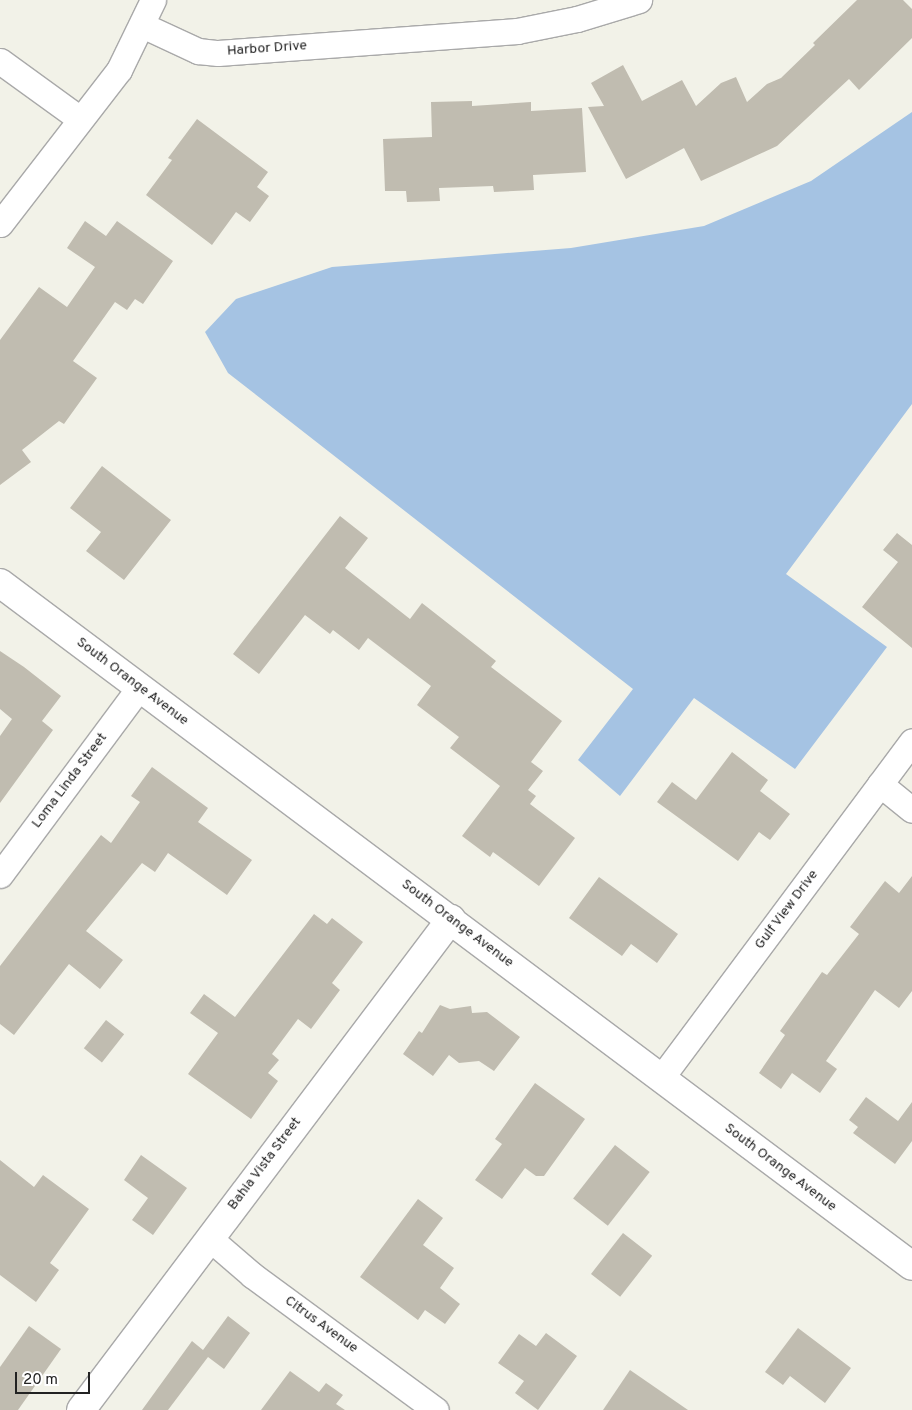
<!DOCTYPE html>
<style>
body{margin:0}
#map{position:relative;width:912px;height:1410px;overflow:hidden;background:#f2f2e8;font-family:Overpass,sans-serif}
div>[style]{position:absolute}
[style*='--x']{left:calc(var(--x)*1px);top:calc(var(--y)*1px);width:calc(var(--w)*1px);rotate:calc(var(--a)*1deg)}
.water>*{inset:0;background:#a5c3e3}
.building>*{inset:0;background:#c0bcb0;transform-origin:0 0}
.roads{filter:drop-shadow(1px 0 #a9a9a9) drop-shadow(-1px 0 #a9a9a9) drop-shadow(0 1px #a9a9a9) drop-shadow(0 -1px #a9a9a9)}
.minor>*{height:25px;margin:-12.5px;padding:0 12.5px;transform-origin:12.5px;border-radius:12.5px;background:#fff}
.tertiary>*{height:28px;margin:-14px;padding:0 14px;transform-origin:14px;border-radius:14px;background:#fff}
span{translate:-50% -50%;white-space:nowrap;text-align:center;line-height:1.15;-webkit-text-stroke:5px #fff;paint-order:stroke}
.street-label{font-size:14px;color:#222}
.scale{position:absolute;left:15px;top:1372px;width:75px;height:22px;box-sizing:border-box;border:2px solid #222;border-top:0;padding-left:6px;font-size:15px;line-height:18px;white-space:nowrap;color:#222;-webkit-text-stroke:4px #fff;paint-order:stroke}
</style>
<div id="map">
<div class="water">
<div style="clip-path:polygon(912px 112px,912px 404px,786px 574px,887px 647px,795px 769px,694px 698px,620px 796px,578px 760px,633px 689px,228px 373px,205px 332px,236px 299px,332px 267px,571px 248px,704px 226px,811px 181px)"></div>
</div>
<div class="building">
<div style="clip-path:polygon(857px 0,903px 0,912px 9px,912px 38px,859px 90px,849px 79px,777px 146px,701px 181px,684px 148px,626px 179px,588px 107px,604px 106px,591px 83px,623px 65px,642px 101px,682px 80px,696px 106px,721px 83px,736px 77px,747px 102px,767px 84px,781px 78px,815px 45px,813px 43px)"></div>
<div style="clip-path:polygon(472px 101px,472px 106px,531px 102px,531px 111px,582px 108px,586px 172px,533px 175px,534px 190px,494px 192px,493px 186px,439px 188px,440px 201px,407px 202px,406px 191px,385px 191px,383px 139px,432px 137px,431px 102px)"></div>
<div style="clip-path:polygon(197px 119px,268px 172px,257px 187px,269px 196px,250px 222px,236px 212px,212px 245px,146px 195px,172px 160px,168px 158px)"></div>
<div style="clip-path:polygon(85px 221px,106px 236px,117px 221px,173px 261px,143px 304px,135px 299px,127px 310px,115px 302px,73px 361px,97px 378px,64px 424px,59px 421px,22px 450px,31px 462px,0 485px,0 340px,39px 287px,67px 307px,95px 267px,67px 248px)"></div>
<div style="clip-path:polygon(102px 466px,171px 520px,124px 580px,86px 551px,101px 532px,70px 508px)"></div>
<div style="clip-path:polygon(340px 516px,368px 538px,345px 568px,410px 619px,422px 603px,496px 661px,491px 667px,562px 721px,531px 762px,543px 771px,528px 790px,536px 796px,530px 804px,575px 838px,539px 886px,493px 852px,490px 857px,462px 836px,500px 786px,450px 748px,459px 737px,417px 705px,431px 686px,368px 638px,359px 650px,333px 630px,330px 634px,305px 615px,259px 674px,233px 654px)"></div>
<div style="clip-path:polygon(897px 533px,912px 545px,912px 648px,862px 607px,898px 562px,883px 550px)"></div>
<div style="clip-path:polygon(0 651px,24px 667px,61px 696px,42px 721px,53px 730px,0 803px,0 736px,12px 719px,0 709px)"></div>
<div style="clip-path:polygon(732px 752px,768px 780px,760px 791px,790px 814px,770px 840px,759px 832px,738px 861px,657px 802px,672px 782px,696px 800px)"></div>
<div style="clip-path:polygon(152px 767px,208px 808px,198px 822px,252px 860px,227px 895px,168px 853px,155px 872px,142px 863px,86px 931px,123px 960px,100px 989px,69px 964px,14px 1035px,0 1024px,0 966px,101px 835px,111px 843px,140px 802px,131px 796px)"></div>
<div style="clip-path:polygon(912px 876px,912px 991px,899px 1008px,875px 990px,826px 1061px,837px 1069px,820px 1093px,792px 1073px,781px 1089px,759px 1073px,785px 1035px,780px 1031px,822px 972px,827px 975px,859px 934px,850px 927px,885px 881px,899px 893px)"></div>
<div style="clip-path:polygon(599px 877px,678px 934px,657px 963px,631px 944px,622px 956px,569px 918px)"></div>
<div style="clip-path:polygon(314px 914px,327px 924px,332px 918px,363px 942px,332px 983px,340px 990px,311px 1029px,298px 1019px,272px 1054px,279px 1060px,268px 1073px,278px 1081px,251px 1119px,188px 1074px,218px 1033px,190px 1013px,204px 994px,235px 1017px)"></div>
<div style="clip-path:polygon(440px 1005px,450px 1009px,471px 1006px,472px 1013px,487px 1012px,520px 1037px,494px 1071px,479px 1061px,459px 1063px,449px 1055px,433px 1076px,403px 1054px,419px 1031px,422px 1033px)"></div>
<div style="left:106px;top:1020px;width:23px;height:36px;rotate:38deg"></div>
<div style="clip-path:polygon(535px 1083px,585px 1119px,544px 1176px,536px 1176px,525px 1168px,502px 1199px,475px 1180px,502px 1144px,495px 1139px)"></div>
<div style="clip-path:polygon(866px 1097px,898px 1121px,912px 1102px,912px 1141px,895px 1164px,853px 1133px,858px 1127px,849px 1120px)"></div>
<div style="left:615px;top:1145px;width:44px;height:68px;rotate:38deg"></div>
<div style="clip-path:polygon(141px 1155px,187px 1188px,153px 1235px,132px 1220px,148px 1198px,124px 1180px)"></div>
<div style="clip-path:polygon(0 1160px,34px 1187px,43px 1175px,89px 1209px,50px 1263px,59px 1270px,36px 1302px,0 1275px)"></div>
<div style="clip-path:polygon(418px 1199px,443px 1218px,423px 1245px,454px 1268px,440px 1288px,460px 1304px,445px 1324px,425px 1310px,418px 1320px,360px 1277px)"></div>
<div style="left:623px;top:1233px;width:37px;height:52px;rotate:38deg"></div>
<div style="clip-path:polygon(228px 1316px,250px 1333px,224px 1369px,208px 1357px,168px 1410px,142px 1410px,192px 1341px,203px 1350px)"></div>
<div style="clip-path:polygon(29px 1326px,61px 1349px,18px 1410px,0 1410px,0 1367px)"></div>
<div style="clip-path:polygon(798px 1328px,851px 1368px,825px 1403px,790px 1376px,783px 1385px,765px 1372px)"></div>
<div style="clip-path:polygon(546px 1333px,577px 1356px,538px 1410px,515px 1393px,524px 1381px,498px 1363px,519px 1334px,536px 1346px)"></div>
<div style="clip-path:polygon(630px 1370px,688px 1410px,603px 1410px)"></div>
<div style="clip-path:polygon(290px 1371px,319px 1392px,326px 1383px,343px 1395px,336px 1404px,345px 1410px,261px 1410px)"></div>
</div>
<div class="roads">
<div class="minor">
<div style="--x:142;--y:25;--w:62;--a:24.9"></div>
<div style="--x:198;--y:51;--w:20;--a:6"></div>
<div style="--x:218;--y:53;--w:300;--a:-4.2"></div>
<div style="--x:517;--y:31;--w:61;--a:-11.3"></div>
<div style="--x:577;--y:19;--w:65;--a:-17"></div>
<div style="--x:0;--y:61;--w:99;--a:35.9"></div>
<div style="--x:0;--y:224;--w:195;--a:-52.3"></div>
<div style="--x:119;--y:70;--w:78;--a:-64.1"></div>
<div style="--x:880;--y:784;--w:41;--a:39.1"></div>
<div style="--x:0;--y:875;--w:233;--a:-53.4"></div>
<div style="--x:661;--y:1078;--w:420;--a:-53.3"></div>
<div style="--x:209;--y:1238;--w:57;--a:40.7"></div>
<div style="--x:252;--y:1275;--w:228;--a:36.3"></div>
</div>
<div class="tertiary">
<div style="--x:0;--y:583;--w:1139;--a:36.83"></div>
<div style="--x:81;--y:1410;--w:615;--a:-53"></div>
</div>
</div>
<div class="street-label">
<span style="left:267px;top:49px;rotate:-4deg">Harbor Drive</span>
<span style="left:132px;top:682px;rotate:37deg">South Orange Avenue</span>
<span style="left:70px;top:781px;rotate:-53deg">Loma Linda Street</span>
<span style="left:787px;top:910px;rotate:-53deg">Gulf View Drive</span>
<span style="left:457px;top:924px;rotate:37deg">South Orange Avenue</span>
<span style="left:265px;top:1164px;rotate:-53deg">Bahia Vista Street</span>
<span style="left:780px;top:1168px;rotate:37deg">South Orange Avenue</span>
<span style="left:321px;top:1325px;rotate:36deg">Citrus Avenue</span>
</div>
<div class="scale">20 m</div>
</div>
